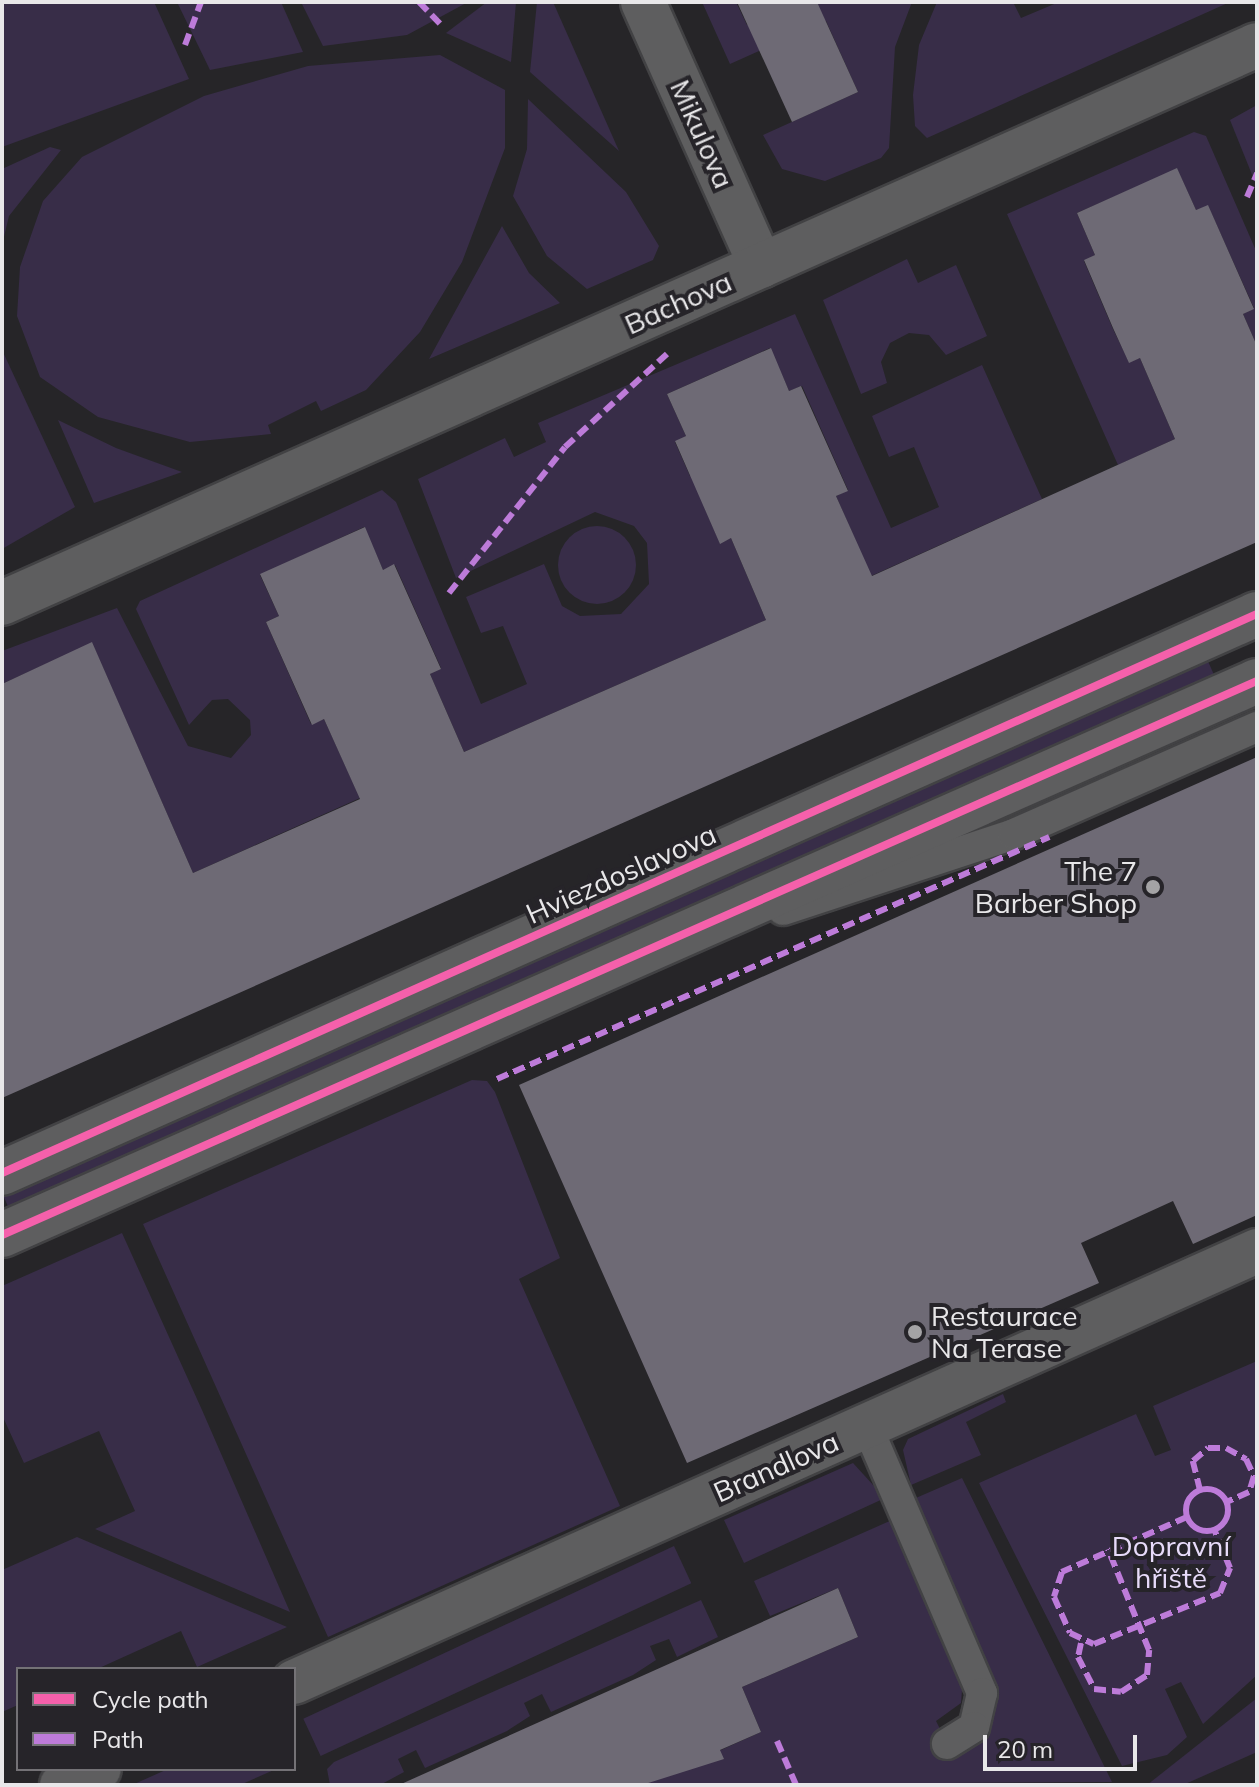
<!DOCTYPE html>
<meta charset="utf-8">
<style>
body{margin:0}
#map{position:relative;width:1259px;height:1787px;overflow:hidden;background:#262528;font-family:Mulish,sans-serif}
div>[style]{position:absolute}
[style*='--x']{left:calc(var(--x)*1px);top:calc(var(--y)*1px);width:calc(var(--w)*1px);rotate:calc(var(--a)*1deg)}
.green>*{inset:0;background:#382d48;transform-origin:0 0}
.round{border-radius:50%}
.building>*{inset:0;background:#6e6a75}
.roads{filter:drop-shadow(2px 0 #424244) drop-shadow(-2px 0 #424244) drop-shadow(0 2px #424244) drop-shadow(0 -2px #424244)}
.service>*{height:30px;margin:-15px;padding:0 15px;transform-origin:15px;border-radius:15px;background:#5e5e5f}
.minor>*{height:44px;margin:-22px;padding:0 22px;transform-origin:22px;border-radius:22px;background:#5e5e5f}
.tertiary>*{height:44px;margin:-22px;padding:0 22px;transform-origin:22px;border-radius:22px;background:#5e5e5f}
.quiet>*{height:6px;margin-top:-3px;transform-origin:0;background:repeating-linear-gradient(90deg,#bd7bd9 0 12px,transparent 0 18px)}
.quiet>.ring{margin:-3px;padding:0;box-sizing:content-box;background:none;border:6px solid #bd7bd9;border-radius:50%}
.cycleway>*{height:8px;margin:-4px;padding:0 4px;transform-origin:4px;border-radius:4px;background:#f560ab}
.dots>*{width:22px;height:22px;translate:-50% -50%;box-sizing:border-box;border:4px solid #262429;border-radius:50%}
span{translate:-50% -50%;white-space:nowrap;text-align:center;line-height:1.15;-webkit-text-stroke:8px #262429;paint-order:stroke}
.street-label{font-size:28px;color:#e8e7e9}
.poi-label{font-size:28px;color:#e8e7e9}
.right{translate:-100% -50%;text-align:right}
.left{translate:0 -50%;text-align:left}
.park-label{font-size:28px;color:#e7dbf9}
.frame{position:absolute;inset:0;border:4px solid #e8e7e9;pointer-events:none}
.legend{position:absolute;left:16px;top:1667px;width:280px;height:104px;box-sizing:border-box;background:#262429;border:2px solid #747276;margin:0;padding:10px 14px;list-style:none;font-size:24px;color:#e8e7e9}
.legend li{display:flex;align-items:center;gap:16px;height:40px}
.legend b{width:40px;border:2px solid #747276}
.scale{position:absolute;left:983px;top:1735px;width:154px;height:36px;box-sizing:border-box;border:4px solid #e8e7e9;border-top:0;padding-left:10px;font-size:24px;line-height:28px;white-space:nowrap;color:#e8e7e9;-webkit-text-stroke:6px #262429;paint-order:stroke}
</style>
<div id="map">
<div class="green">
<div style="clip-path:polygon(2px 2px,154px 2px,189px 79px,2px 147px)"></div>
<div style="clip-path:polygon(177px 2px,281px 2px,303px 52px,210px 70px)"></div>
<div style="clip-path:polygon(301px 2px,468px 2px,407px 35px,323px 46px)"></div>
<div style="clip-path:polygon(487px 2px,516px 2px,511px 62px,446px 33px)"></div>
<div style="clip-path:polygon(537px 2px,553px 2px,619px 151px,530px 72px)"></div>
<div style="clip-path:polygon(702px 2px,736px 2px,747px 25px,800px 2px,912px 2px,895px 47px,889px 148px,881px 158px,825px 181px,782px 169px,763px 135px,858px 92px,826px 21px,730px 64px)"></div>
<div style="clip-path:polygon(937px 2px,1013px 2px,1021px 18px,1059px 2px,1230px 2px,927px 138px,915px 126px,913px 95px,919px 45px)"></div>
<div style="clip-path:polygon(440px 55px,505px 90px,505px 148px,462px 262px,420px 332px,366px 390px,321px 411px,316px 401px,268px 425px,271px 434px,190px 442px,98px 417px,40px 377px,17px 316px,20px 267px,43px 201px,82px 157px,204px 96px,308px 66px)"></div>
<div style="clip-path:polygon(528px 99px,626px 192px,659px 246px,653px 260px,587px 289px,547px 256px,513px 196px,527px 149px)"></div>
<div style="clip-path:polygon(1257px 105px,1257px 187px,1230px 120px)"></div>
<div style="clip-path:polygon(1194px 132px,1206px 136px,1257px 253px,1257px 346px,1243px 314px,1254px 308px,1208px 206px,1196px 210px,1177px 169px,1077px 213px,1095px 255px,1084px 261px,1113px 329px,1129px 362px,1140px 358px,1175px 439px,1118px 465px,1007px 214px)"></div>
<div style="clip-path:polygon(50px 147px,61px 150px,9px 216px,2px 245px,2px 169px)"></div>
<div style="clip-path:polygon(502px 226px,529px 273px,560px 303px,429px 359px)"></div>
<div style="clip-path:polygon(907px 259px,918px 283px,956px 265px,987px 336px,946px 355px,929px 335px,909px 333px,890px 343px,881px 362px,887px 383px,861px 394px,823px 300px)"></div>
<div style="clip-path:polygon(795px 314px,891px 528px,939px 507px,914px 447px,889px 457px,872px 416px,982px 365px,1042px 499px,871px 576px,836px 496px,848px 490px,802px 386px,789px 391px,770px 348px,667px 394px,686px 436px,675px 442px,690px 476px,701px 472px,705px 509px,720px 543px,731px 538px,766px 620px,464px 752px,430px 674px,441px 668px,395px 565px,383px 570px,364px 527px,260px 575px,279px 616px,266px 622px,311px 724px,324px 719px,360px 798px,193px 873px,92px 643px,2px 684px,2px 651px,117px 608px,188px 746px,231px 758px,251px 735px,250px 720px,228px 699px,212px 700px,189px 725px,136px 609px,140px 601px,382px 490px,396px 502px,481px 704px,527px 684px,503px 626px,481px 633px,466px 597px,544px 564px,562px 606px,580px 616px,621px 614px,649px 584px,647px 543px,634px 526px,595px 512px,456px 578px,418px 479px,505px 438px,514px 457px,546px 442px,538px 423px)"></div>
<div style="clip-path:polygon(2px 350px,75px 507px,2px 549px)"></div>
<div style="clip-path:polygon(58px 420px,116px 448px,182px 472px,94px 503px)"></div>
<div class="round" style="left:558px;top:526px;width:78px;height:78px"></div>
<div style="left:1207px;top:659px;width:24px;height:1318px;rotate:66deg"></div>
<div style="clip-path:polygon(472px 1080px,487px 1081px,495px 1092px,560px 1258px,519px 1279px,620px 1506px,328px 1637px,143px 1224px)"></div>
<div style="clip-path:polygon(122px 1233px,202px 1410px,290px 1612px,95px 1529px,135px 1511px,99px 1431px,24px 1463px,2px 1415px,2px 1286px)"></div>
<div style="clip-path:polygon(1257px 1361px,1257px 1675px,1203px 1724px,1181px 1682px,1165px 1689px,1187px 1737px,1167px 1755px,1122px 1766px,979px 1483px,1136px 1414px,1155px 1456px,1171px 1450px,1153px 1406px)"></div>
<div style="clip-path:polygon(1003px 1394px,1006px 1402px,966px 1422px,981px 1455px,911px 1485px,903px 1450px,908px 1439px)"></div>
<div style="clip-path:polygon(853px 1463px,885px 1498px,744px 1563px,724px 1520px)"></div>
<div style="clip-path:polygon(962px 1478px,1112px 1782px,643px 1785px,761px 1732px,742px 1687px,858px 1637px,838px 1588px,770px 1616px,754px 1581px,892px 1520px,962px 1690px,961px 1703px,936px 1721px,947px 1743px,983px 1707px,902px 1504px)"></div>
<div style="clip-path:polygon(77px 1537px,287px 1627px,197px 1667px,181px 1631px,97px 1669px,18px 1669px,18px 1705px,2px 1712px,2px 1570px)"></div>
<div style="left:674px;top:1546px;width:41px;height:409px;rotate:65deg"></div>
<div style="clip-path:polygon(701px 1600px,718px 1637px,677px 1657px,669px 1639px,650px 1646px,656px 1660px,633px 1675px,551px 1712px,542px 1694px,524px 1703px,530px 1716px,507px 1731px,425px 1768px,416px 1750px,398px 1759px,404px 1772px,380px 1785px,330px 1785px,327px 1769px,334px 1762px)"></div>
<div style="clip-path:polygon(1257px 1698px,1257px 1752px,1183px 1785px,1147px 1785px)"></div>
<div style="clip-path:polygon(168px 1769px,276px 1769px,240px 1785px,132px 1785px)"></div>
</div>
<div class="building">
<div style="clip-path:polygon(737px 2px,817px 2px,858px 92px,792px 122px)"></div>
<div style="clip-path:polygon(1177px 168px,1196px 210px,1208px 205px,1254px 309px,1243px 314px,1257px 346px,1257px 542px,2px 1098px,2px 684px,92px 642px,193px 873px,360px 799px,324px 719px,312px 725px,266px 622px,279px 616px,260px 574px,365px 527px,383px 570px,394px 564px,441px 669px,430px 674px,464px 752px,766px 620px,731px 538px,720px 544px,675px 441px,686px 436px,667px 394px,771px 348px,789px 391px,801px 386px,848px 491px,836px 496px,872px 576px,1175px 439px,1140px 358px,1129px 363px,1113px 328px,1084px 260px,1095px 255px,1077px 213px)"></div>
<div style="clip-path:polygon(1257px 757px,1257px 1215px,1193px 1244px,1173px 1201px,1081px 1243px,1099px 1283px,687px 1463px,519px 1085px)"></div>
<div style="clip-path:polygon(838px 1588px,858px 1637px,742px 1687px,761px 1732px,720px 1750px,724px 1759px,642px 1785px,399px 1785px)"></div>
</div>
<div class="roads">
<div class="service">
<div style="--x:783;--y:910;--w:243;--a:-18.2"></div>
<div style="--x:1014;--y:834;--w:266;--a:-23.8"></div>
<div style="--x:867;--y:1426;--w:291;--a:66.7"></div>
<div style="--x:982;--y:1693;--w:35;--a:103"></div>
<div style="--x:974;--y:1727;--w:32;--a:148"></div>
</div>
<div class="minor">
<div style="--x:643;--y:2;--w:289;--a:65.9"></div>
<div style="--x:2;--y:603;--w:1373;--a:-23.97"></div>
<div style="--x:294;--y:1682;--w:1055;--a:-24.11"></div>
<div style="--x:62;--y:1785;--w:40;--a:-23.4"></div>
</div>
<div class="tertiary">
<div style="--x:2;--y:1173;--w:1374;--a:-24.01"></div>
<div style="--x:2;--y:1235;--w:1372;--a:-23.82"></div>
</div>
</div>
<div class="quiet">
<div style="--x:419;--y:2;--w:35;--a:46"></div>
<div style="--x:185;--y:45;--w:46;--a:-69.6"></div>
<div style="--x:1247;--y:197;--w:26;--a:-67"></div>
<div style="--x:449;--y:593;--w:186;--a:-51.5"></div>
<div style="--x:565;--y:447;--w:141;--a:-42.4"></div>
<div style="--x:497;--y:1079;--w:603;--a:-23.67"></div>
<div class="ring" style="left:1186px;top:1489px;width:36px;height:36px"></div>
<div style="--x:1200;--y:1490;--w:30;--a:-104"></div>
<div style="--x:1193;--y:1461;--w:20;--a:-41"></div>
<div style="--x:1208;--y:1448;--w:18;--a:0"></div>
<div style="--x:1226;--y:1448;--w:23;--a:29"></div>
<div style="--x:1246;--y:1459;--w:19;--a:65"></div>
<div style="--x:1254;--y:1476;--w:17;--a:107"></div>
<div style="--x:1249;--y:1492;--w:24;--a:156"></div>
<div style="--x:1187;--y:1517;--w:137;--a:156.3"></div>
<div style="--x:1062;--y:1572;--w:26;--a:108"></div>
<div style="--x:1054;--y:1597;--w:39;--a:66"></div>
<div style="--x:1070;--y:1633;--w:26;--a:25"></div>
<div style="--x:1094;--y:1644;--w:136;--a:-22"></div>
<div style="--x:1220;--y:1593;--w:27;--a:-68"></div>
<div style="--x:1230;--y:1568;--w:42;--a:-112.3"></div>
<div style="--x:1081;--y:1643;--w:14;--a:102"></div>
<div style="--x:1078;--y:1657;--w:36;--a:63"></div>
<div style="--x:1094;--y:1689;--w:27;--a:6"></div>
<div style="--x:1121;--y:1692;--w:31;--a:-33"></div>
<div style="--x:1147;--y:1675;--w:25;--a:-85"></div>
<div style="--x:1149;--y:1650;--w:109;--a:-112.1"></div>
<div style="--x:777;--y:1741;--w:48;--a:66.6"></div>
</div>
<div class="cycleway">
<div style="--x:2;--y:1173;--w:1374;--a:-24.01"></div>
<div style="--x:2;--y:1235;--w:1372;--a:-23.82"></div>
</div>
<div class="dots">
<div style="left:1153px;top:887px;background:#a4a3a5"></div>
<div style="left:915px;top:1332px;background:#a4a3a5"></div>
</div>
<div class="street-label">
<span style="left:702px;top:134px;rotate:66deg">Mikulova</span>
<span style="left:678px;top:303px;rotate:-24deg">Bachova</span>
<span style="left:621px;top:874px;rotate:-24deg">Hviezdoslavova</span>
<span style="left:776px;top:1467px;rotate:-24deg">Brandlova</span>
</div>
<div class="poi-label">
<span class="right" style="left:1137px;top:887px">The 7<br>Barber Shop</span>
<span class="left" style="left:931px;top:1332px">Restaurace<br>Na Terase</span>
</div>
<div class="park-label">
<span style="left:1171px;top:1562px">Dopravní<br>hřiště</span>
</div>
<div class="frame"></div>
<ul class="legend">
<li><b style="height:10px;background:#f560ab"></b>Cycle path</li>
<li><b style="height:10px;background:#bd7bd9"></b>Path</li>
</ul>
<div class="scale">20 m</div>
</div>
